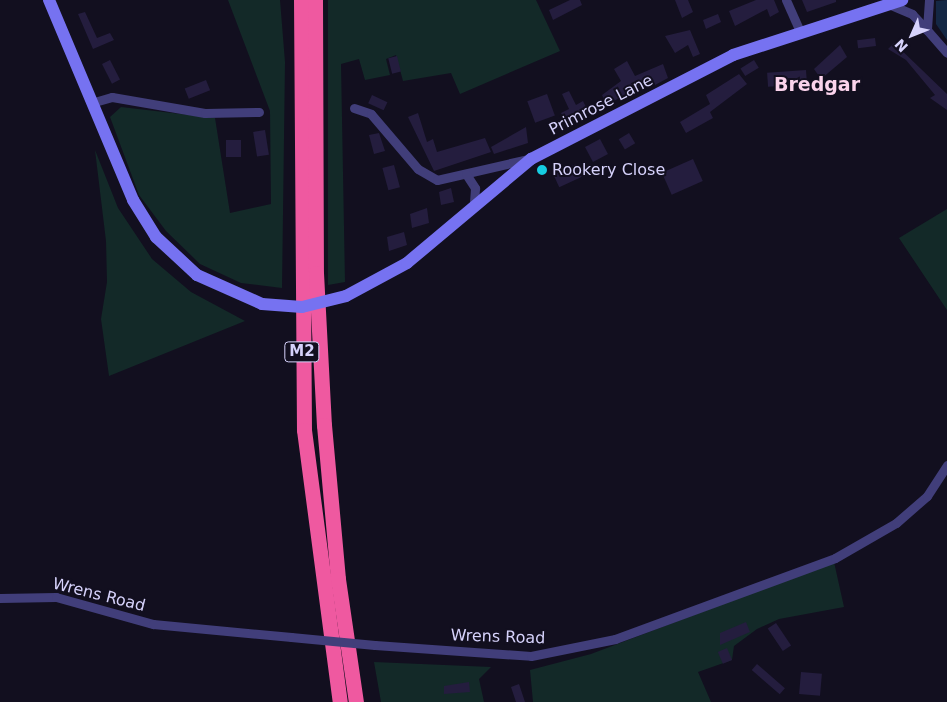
<!DOCTYPE html>
<style>
body{margin:0}
#map{position:relative;width:947px;height:702px;overflow:hidden;background:#120f1f;font-family:"DejaVu Sans",sans-serif}
div>[style]{position:absolute}
[style*='--x']{left:calc(var(--x)*1px);top:calc(var(--y)*1px);width:calc(var(--w)*1px);rotate:calc(var(--a)*1deg)}
.green>*{inset:0;background:#132928}
.water>*{inset:0;background:#142744}
.building>*{inset:0;background:#241d3e;transform-origin:0 0}
.street>*{height:9px;margin:-4.5px;padding:0 4.5px;transform-origin:4.5px;border-radius:4.5px;background:#413e7a}
.secondary>*{height:12px;margin:-6px;padding:0 6px;transform-origin:6px;border-radius:6px;background:#7672f1}
.highway>*{height:15px;margin:-7.5px;padding:0 7.5px;transform-origin:7.5px;border-radius:7.5px;background:#ef59a0}
.street-bridge>*{height:9px;margin:-4.5px;padding:0 4.5px;transform-origin:4.5px;border-radius:4.5px;background:#413e7a}
.secondary-bridge>*{height:12px;margin:-6px;padding:0 6px;transform-origin:6px;border-radius:6px;background:#7672f1}
.dots>*{width:14px;height:14px;translate:-50% -50%;box-sizing:border-box;border:2px solid #120f1f;border-radius:50%}
span{translate:-50% -50%;white-space:nowrap;text-align:center;line-height:1.15;-webkit-text-stroke:4px #120f1f;paint-order:stroke}
.shield-label span{padding:1px 4px;background:#120f1f;border:1px solid;border-radius:4px;-webkit-text-stroke-width:0}
.shield-label{font-size:15px;color:#d6d2fb;font-weight:700}
.street-label{font-size:16px;color:#d6d2fb}
.poi-label{font-size:16px;color:#d6d2fb}
.left{translate:0 -50%;text-align:left}
.quarter-label{font-size:19px;color:#fbd3ec;font-weight:700}
.north{position:absolute;left:887px;top:10px;width:50px;height:50px;-webkit-text-stroke:4px #120f1f;paint-order:stroke;rotate:226deg;font-size:14px;font-weight:700;line-height:20px;text-align:center;color:#d6d2fb}
.north::after{content:'';display:block;margin:auto;width:18px;height:22px;background:#d6d2fb;clip-path:polygon(50% 0,100% 100%,50% 72%,0 100%)}
</style>
<div id="map">
<div class="green">
<div style="clip-path:polygon(228px 0,280px 0,285px 62px,282px 288px,241px 283px,200px 264px,166px 231px,139px 195px,110px 117px,121px 107px,215px 118px,230px 213px,271px 204px,270px 111px)"></div>
<div style="clip-path:polygon(328px 0,536px 0,560px 51px,460px 94px,451px 73px,403px 81px,396px 55px,386px 59px,390px 75px,365px 80px,359px 59px,341px 64px,345px 282px,328px 285px)"></div>
<div style="clip-path:polygon(95px 150px,118px 208px,152px 259px,191px 292px,245px 321px,109px 376px,101px 319px,107px 282px,106px 241px)"></div>
<div style="clip-path:polygon(947px 209px,947px 310px,899px 238px)"></div>
<div style="clip-path:polygon(834px 562px,844px 607px,779px 619px,757px 629px,734px 646px,732px 660px,698px 672px,711px 702px,533px 702px,530px 670px,591px 654px)"></div>
<div style="clip-path:polygon(374px 662px,491px 667px,479px 679px,484px 702px,381px 702px)"></div>
</div>
<div class="water">
<div style="clip-path:polygon(947px 0,947px 40px,936px 24px,936px 1px)"></div>
</div>
<div class="building">
<div style="clip-path:polygon(570px 0,580px 0,582px 5px,553px 20px,549px 10px)"></div>
<div style="clip-path:polygon(675px 0,688px 0,693px 12px,682px 18px)"></div>
<div style="clip-path:polygon(756px 0,774px 0,779px 12px,770px 17px,767px 9px,735px 26px,729px 11px)"></div>
<div style="clip-path:polygon(802px 0,836px 0,836px 2px,807px 12px)"></div>
<div style="clip-path:polygon(85px 12px,97px 38px,110px 33px,114px 40px,93px 49px,78px 14px)"></div>
<div style="clip-path:polygon(718px 14px,721px 22px,706px 29px,703px 20px)"></div>
<div style="clip-path:polygon(690px 30px,700px 54px,693px 57px,688px 45px,675px 53px,665px 36px)"></div>
<div style="left:875px;top:38px;width:8px;height:18px;rotate:83deg"></div>
<div style="clip-path:polygon(894px 43px,947px 94px,947px 110px,930px 98px,935px 95px,906px 60px,888px 49px)"></div>
<div style="clip-path:polygon(840px 45px,847px 57px,821px 79px,814px 69px)"></div>
<div style="left:397px;top:56px;width:16px;height:9px;rotate:76deg"></div>
<div style="left:110px;top:60px;width:22px;height:9px;rotate:63deg"></div>
<div style="left:754px;top:60px;width:9px;height:16px;rotate:58deg"></div>
<div style="clip-path:polygon(627px 61px,635px 76px,663px 64px,668px 78px,655px 85px,652px 79px,607px 105px,602px 95px,621px 81px,614px 69px)"></div>
<div style="left:806px;top:70px;width:14px;height:39px;rotate:86deg"></div>
<div style="clip-path:polygon(739px 74px,747px 84px,710px 112px,713px 118px,686px 133px,680px 122px,710px 104px,706px 95px)"></div>
<div style="left:206px;top:80px;width:11px;height:23px;rotate:68deg"></div>
<div style="clip-path:polygon(569px 91px,576px 105px,583px 101px,589px 113px,567px 124px,561px 113px,569px 109px,562px 94px)"></div>
<div style="left:547px;top:94px;width:23px;height:21px;rotate:70deg"></div>
<div style="left:372px;top:95px;width:17px;height:9px;rotate:25deg"></div>
<div style="clip-path:polygon(418px 113px,427px 142px,433px 139px,437px 152px,485px 138px,491px 152px,434px 171px,408px 117px)"></div>
<div style="clip-path:polygon(526px 127px,528px 143px,494px 154px,491px 147px)"></div>
<div style="left:265px;top:130px;width:25px;height:12px;rotate:81deg"></div>
<div style="clip-path:polygon(379px 133px,385px 151px,374px 154px,369px 135px)"></div>
<div style="left:629px;top:133px;width:12px;height:12px;rotate:59deg"></div>
<div style="left:600px;top:139px;width:17px;height:17px;rotate:62deg"></div>
<div style="left:226px;top:140px;width:15px;height:17px"></div>
<div style="left:693px;top:159px;width:24px;height:34px;rotate:66deg"></div>
<div style="left:576px;top:164px;width:14px;height:25px;rotate:65deg"></div>
<div style="left:394px;top:165px;width:23px;height:12px;rotate:75deg"></div>
<div style="clip-path:polygon(451px 188px,454px 202px,441px 205px,439px 192px)"></div>
<div style="clip-path:polygon(427px 208px,429px 223px,412px 228px,410px 214px)"></div>
<div style="clip-path:polygon(404px 232px,407px 245px,389px 251px,387px 237px)"></div>
<div style="clip-path:polygon(746px 622px,750px 632px,720px 645px,720px 633px)"></div>
<div style="left:776px;top:623px;width:27px;height:10px;rotate:56deg"></div>
<div style="left:727px;top:648px;width:13px;height:10px;rotate:67deg"></div>
<div style="left:757px;top:664px;width:37px;height:8px;rotate:41deg"></div>
<div style="left:801px;top:672px;width:21px;height:22px;rotate:5deg"></div>
<div style="clip-path:polygon(469px 682px,470px 692px,444px 694px,444px 686px)"></div>
<div style="clip-path:polygon(519px 684px,525px 702px,516px 702px,511px 687px)"></div>
</div>
<div class="street">
<div style="--x:786;--y:0;--w:36;--a:66"></div>
<div style="--x:929;--y:0;--w:30;--a:94"></div>
<div style="--x:927;--y:30;--w:30;--a:49"></div>
<div style="--x:891;--y:5;--w:23;--a:23"></div>
<div style="--x:912;--y:14;--w:22;--a:47"></div>
<div style="--x:91;--y:103;--w:22;--a:-16"></div>
<div style="--x:112;--y:97;--w:94;--a:9.8"></div>
<div style="--x:205;--y:113;--w:54;--a:-1.1"></div>
<div style="--x:354;--y:108;--w:18;--a:19"></div>
<div style="--x:371;--y:114;--w:72;--a:49.5"></div>
<div style="--x:418;--y:169;--w:22;--a:30"></div>
<div style="--x:437;--y:180;--w:93;--a:-13"></div>
<div style="--x:466;--y:174;--w:17;--a:57"></div>
<div style="--x:475;--y:188;--w:15;--a:94"></div>
<div style="--x:0;--y:598;--w:56;--a:-1"></div>
<div style="--x:56;--y:597;--w:101;--a:15.6"></div>
<div style="--x:153;--y:624;--w:139;--a:5.4"></div>
<div style="--x:375;--y:645;--w:156;--a:4"></div>
<div style="--x:531;--y:656;--w:86;--a:-11.4"></div>
<div style="--x:615;--y:639;--w:234;--a:-20.2"></div>
<div style="--x:835;--y:558;--w:70;--a:-29.8"></div>
<div style="--x:896;--y:523;--w:41;--a:-41.1"></div>
<div style="--x:927;--y:496;--w:37;--a:-57"></div>
</div>
<div class="secondary">
<div style="--x:49;--y:0;--w:217;--a:67.2"></div>
<div style="--x:133;--y:200;--w:44;--a:58.1"></div>
<div style="--x:156;--y:237;--w:56;--a:42.8"></div>
<div style="--x:197;--y:275;--w:71;--a:24"></div>
<div style="--x:346;--y:296;--w:69;--a:-28.4"></div>
<div style="--x:407;--y:263;--w:162;--a:-40"></div>
<div style="--x:531;--y:159;--w:227;--a:-27.2"></div>
<div style="--x:733;--y:55;--w:178;--a:-18"></div>
</div>
<div class="highway">
<div style="--x:301;--y:0;--w:430;--a:89.6"></div>
<div style="--x:304;--y:430;--w:274;--a:82.5"></div>
<div style="--x:315;--y:0;--w:273;--a:89.8"></div>
<div style="--x:316;--y:273;--w:152;--a:87"></div>
<div style="--x:324;--y:425;--w:155;--a:84.8"></div>
<div style="--x:338;--y:579;--w:124;--a:81.7"></div>
</div>
<div class="street-bridge">
<div style="--x:291;--y:637;--w:84;--a:5.4"></div>
</div>
<div class="secondary-bridge">
<div style="--x:262;--y:304;--w:40;--a:4.3"></div>
<div style="--x:302;--y:307;--w:45;--a:-14"></div>
</div>
<div class="dots">
<div style="left:542px;top:170px;background:#16cde2"></div>
</div>
<div class="shield-label">
<span style="left:302px;top:352px">M2</span>
</div>
<div class="street-label">
<span style="left:601px;top:105px;rotate:-27deg">Primrose Lane</span>
<span style="left:99px;top:595px;rotate:14deg">Wrens Road</span>
<span style="left:498px;top:637px;rotate:2deg">Wrens Road</span>
</div>
<div class="poi-label">
<span class="left" style="left:552px;top:170px">Rookery Close</span>
</div>
<div class="quarter-label">
<span style="left:817px;top:85px">Bredgar</span>
</div>
<div class="north">N</div>
</div>
